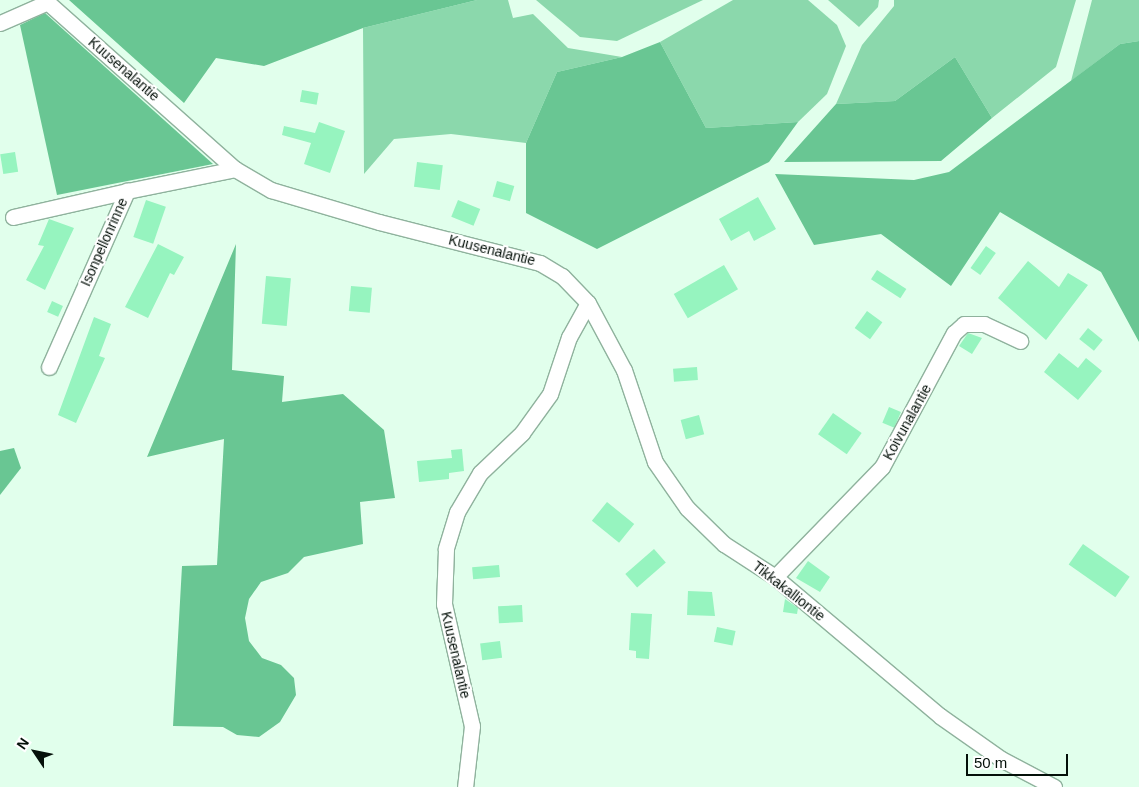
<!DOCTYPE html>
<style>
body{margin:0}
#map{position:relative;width:1139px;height:787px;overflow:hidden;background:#e1ffec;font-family:Helvetica,sans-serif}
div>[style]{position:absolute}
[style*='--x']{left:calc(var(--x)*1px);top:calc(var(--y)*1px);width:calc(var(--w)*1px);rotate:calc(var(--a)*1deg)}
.green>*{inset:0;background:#8bd8ac}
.forest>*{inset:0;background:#69c693}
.building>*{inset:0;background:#96f4bf;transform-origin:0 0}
.roads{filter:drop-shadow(1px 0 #8fb29d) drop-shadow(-1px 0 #8fb29d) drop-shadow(0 1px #8fb29d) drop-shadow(0 -1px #8fb29d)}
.minor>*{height:15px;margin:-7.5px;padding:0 7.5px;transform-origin:7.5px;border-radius:7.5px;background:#fff}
span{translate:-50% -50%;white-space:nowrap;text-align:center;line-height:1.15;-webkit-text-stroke:4px #fff;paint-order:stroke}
.street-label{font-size:14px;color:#041009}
.north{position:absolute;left:10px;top:727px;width:50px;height:50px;-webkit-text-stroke:4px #fff;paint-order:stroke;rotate:304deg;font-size:14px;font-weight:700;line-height:20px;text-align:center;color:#041009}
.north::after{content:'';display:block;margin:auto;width:18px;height:22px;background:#041009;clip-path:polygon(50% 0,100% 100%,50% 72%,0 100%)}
.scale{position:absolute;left:966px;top:754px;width:102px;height:22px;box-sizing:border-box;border:2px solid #041009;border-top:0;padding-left:6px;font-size:15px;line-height:18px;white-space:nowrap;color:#041009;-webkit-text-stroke:4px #fff;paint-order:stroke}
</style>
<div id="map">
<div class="green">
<div style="clip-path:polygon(477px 0,508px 0,513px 18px,533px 14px,568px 48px,622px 57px,557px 72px,526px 143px,451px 134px,394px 139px,364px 174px,363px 28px)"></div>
<div style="clip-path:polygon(536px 0,703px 0,617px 41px,580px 37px)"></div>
<div style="clip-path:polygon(733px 0,808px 0,837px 25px,846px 46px,827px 94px,798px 122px,706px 128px,660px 42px)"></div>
<div style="clip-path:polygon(828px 0,879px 0,878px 7px,859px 27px)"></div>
<div style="clip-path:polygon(894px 0,1076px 0,1056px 67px,992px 118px,955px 57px,895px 101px,836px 104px,862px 45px,894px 6px)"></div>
<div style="clip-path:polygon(1092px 0,1139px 0,1139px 41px,1120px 44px,1071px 81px)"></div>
</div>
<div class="forest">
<div style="clip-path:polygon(69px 0,477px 0,363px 28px,264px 66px,216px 58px,184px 103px)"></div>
<div style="clip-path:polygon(45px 13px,213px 164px,57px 195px,20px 25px)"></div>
<div style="clip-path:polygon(1139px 41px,1139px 342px,1101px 272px,1000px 212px,951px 286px,881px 234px,814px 245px,775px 174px,914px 180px,949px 172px,1120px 44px)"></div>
<div style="clip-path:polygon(660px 42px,706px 128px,798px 122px,769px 162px,597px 249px,526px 213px,526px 143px,557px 72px,622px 57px)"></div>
<div style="clip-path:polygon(955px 57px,992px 118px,941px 161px,784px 162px,836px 104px,895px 101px)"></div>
<div style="clip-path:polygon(236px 244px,232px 370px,284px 376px,282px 402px,343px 394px,384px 430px,395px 498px,360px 502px,363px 544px,304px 557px,288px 573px,261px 582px,249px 599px,245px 618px,249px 641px,262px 658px,281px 665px,294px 678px,296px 695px,280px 722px,259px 737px,237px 735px,223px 727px,173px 726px,182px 566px,217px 565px,224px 439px,147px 457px)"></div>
<div style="clip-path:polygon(14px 448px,21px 468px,0 495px,0 451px)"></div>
</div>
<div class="building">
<div style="left:302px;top:90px;width:17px;height:12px;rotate:10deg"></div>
<div style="clip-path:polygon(319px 122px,345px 131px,330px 173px,304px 164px,311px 143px,282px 135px,284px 126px,315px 133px)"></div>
<div style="left:15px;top:152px;width:20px;height:15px;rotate:81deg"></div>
<div style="left:417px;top:162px;width:26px;height:25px;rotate:7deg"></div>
<div style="left:497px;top:181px;width:18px;height:16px;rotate:16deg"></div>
<div style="clip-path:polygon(758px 197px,776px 229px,754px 241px,749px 231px,731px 241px,719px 219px)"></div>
<div style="left:146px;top:200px;width:21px;height:39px;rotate:19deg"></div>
<div style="left:458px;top:200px;width:24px;height:18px;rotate:22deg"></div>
<div style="clip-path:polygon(49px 219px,74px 228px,45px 290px,26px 280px,44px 246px,38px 245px)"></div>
<div style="clip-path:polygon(158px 244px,184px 257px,174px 275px,170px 273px,148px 318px,125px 307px)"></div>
<div style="left:986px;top:246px;width:12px;height:27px;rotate:35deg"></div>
<div style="clip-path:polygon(1028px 261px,1059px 287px,1068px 273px,1088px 285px,1046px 340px,998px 298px)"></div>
<div style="left:724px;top:265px;width:28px;height:58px;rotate:60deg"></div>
<div style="left:877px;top:270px;width:35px;height:11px;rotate:33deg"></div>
<div style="left:266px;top:276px;width:25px;height:48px;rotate:5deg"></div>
<div style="left:351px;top:286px;width:21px;height:25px;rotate:5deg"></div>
<div style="left:52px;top:301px;width:12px;height:12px;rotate:24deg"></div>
<div style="left:867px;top:311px;width:19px;height:21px;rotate:36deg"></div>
<div style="clip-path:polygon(94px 317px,111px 324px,99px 356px,105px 358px,76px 423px,58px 415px)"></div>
<div style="left:1088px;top:328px;width:19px;height:14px;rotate:39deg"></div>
<div style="clip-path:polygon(968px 333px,982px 338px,972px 354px,959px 346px)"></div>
<div style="clip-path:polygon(1059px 353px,1078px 368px,1086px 358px,1102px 371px,1078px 400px,1044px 372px)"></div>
<div style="left:697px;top:367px;width:13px;height:24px;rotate:86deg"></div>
<div style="left:889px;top:407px;width:13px;height:17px;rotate:23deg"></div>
<div style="left:833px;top:413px;width:35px;height:26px;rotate:35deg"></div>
<div style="left:699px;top:415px;width:20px;height:19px;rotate:75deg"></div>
<div style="clip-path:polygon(462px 449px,464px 471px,449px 473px,449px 479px,419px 482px,417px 461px,452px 458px,451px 450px)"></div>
<div style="left:607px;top:502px;width:35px;height:24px;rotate:39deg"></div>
<div style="left:1083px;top:544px;width:57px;height:25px;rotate:35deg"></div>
<div style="left:654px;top:549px;width:18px;height:38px;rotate:49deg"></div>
<div style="clip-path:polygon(808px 561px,830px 577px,820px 592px,796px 578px)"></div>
<div style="left:499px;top:565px;width:12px;height:27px;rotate:85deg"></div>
<div style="clip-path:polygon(688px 591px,712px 592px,715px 616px,687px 615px)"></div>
<div style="clip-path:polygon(785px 599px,798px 608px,797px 614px,783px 612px)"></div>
<div style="left:522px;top:605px;width:17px;height:24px;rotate:87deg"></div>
<div style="clip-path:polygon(631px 613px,652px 614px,649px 659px,636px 658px,636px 651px,629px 650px)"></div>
<div style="left:717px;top:627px;width:19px;height:15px;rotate:12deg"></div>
<div style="left:500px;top:641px;width:17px;height:20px;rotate:83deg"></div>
</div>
<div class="roads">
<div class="minor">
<div style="--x:45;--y:0;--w:254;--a:41.7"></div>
<div style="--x:235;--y:169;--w:42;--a:30.3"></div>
<div style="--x:271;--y:190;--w:113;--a:16.5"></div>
<div style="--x:379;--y:222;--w:166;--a:14.3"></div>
<div style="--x:540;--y:263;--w:26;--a:31"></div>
<div style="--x:562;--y:276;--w:37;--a:46"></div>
<div style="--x:588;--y:303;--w:39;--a:119"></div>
<div style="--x:569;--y:337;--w:60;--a:108.4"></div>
<div style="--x:550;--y:394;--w:48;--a:125.7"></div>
<div style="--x:522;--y:433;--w:58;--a:136.4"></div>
<div style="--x:480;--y:473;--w:45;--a:120.5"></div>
<div style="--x:457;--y:512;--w:39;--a:107"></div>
<div style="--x:446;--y:549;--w:55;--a:92.1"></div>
<div style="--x:444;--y:604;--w:125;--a:77.1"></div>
<div style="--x:472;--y:726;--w:61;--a:96.5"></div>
<div style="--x:0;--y:23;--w:52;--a:-23.6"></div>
<div style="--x:13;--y:217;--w:117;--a:-12.8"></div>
<div style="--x:588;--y:303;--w:76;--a:61.8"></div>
<div style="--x:624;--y:370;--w:97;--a:71.4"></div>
<div style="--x:655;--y:462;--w:56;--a:55.2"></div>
<div style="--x:687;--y:508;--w:52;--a:44.2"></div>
<div style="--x:724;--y:544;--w:61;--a:32.9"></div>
<div style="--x:775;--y:577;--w:216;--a:40.1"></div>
<div style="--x:940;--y:716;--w:75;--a:35.2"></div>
<div style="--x:1001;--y:759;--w:60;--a:27.8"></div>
<div style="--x:49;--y:367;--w:193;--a:-66.1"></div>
<div style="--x:127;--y:191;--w:110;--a:-11.5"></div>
<div style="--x:775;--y:577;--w:153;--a:-45.8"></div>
<div style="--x:882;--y:467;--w:152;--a:-61.8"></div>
<div style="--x:954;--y:333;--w:13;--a:-42"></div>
<div style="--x:964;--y:324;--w:20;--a:0"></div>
<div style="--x:984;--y:324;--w:40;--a:25"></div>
</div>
</div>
<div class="street-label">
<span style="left:124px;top:69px;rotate:41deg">Kuusenalantie</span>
<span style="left:104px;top:242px;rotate:-66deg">Isonpellonrinne</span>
<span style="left:492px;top:250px;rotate:14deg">Kuusenalantie</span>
<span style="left:907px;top:422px;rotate:-61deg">Koivunalantie</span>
<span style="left:789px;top:591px;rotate:38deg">Tikkakalliontie</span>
<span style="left:456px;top:655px;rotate:77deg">Kuusenalantie</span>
</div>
<div class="north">N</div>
<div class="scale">50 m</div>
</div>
